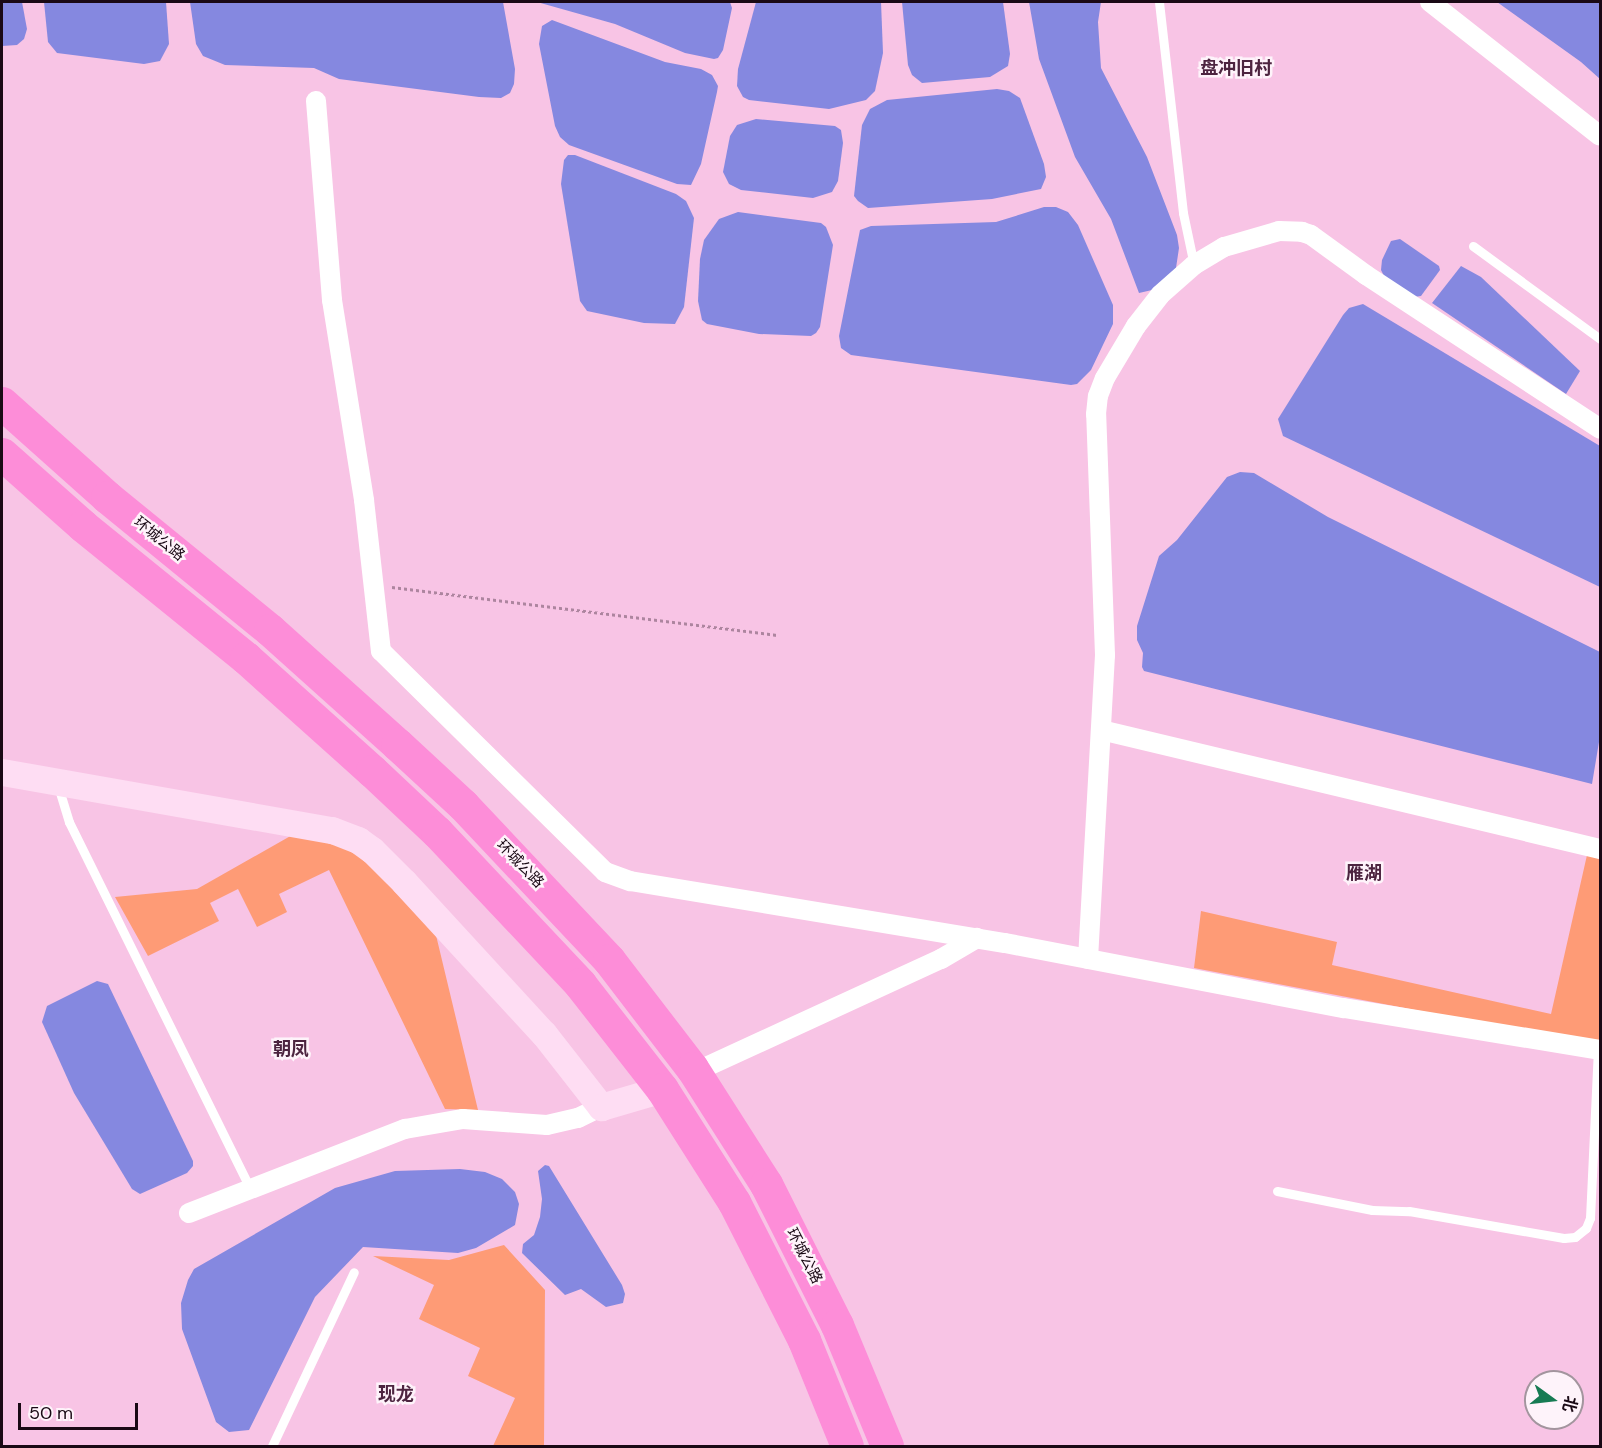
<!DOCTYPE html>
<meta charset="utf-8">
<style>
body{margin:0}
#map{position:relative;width:1602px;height:1448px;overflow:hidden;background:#f8c4e5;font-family:"DM Sans","Noto Sans SC",sans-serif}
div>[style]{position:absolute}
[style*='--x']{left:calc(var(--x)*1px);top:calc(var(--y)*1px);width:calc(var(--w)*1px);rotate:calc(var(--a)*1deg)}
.green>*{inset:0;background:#fe9b76}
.water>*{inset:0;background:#8588e0}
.path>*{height:3px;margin-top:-1.5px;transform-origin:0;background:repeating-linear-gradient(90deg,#ad859f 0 3px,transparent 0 6px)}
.lane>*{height:9px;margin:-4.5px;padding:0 4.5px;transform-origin:4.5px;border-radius:4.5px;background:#fff}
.street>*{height:20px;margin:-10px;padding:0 10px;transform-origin:10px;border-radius:10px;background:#fff}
.secondary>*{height:27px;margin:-13.5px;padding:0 13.5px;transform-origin:13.5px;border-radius:13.5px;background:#feddf3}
.highway>*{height:33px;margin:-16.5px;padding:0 16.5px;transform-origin:16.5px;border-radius:16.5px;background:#fd8dd8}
span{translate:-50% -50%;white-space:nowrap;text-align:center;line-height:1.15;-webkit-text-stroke:5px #fef3fa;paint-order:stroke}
.street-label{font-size:15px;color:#1a0915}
.quarter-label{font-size:18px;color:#4d2440;font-weight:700}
.frame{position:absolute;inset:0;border:3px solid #1a0915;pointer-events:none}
.north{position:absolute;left:1524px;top:1370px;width:60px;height:60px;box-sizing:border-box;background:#fef3fa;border:2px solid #a3959e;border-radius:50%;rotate:105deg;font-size:16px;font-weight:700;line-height:24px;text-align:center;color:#1a0915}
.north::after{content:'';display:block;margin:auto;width:21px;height:27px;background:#177b53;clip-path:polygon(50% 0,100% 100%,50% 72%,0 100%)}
.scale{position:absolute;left:18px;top:1403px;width:120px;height:27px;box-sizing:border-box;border:3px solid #1a0915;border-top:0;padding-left:8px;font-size:18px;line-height:21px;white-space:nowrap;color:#1a0915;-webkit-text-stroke:4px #fef3fa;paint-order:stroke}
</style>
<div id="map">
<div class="green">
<div style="clip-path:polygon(301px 830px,366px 854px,435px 931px,478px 1110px,445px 1109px,329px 870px,279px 894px,287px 912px,257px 927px,238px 889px,210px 903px,219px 921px,148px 956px,115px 897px,197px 889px)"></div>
<div style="clip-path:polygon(1587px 855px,1600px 859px,1600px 1045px,1194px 968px,1201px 911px,1337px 942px,1332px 965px,1551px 1014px)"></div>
<div style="clip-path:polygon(504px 1245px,545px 1290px,544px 1446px,493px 1446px,515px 1398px,468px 1376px,480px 1348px,419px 1319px,434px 1285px,373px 1256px,449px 1260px)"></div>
</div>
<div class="water">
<div style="clip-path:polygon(2px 2px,22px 2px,27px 29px,24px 39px,17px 45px,2px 46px)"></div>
<div style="clip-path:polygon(44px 2px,166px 2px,169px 44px,160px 61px,144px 64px,57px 53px,48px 42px)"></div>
<div style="clip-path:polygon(190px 2px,503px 2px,515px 69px,514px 84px,510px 93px,501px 98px,479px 97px,339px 79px,314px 68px,225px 65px,203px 56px,196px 44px)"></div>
<div style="clip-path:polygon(537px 2px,730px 2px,732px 8px,723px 50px,718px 58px,714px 59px,685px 53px,615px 24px)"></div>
<div style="clip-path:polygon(756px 2px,881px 2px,883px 53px,875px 91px,866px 100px,829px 109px,749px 100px,743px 97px,737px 86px,738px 69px)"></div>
<div style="clip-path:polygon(902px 2px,1003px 2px,1010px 54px,1008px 66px,990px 77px,922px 83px,912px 75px,908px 65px)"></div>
<div style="clip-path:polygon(1029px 2px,1101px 2px,1098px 22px,1101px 68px,1147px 157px,1177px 235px,1179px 248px,1176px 268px,1152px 290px,1139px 293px,1111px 219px,1075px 157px,1039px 59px)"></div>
<div style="clip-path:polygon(1497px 2px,1600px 2px,1600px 79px,1581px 62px)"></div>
<div style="clip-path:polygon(552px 20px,665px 62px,701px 69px,712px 75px,718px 86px,717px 92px,701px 164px,691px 185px,677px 184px,569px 145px,560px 137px,555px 126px,539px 44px,542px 26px)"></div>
<div style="clip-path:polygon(997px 89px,1009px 91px,1020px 98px,1044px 164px,1046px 177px,1041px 189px,992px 199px,868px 208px,858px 201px,854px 196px,862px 125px,870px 109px,887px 100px)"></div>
<div style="clip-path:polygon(756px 119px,835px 126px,841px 130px,843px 143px,838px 181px,832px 192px,813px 198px,741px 190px,729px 184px,723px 172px,730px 136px,737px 125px)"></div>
<div style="clip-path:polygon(568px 155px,575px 155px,676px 194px,686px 201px,694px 218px,684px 307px,675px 324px,644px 323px,587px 311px,580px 301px,561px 184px,564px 160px)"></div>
<div style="clip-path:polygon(1044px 207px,1056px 207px,1068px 212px,1078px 225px,1113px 305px,1113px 324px,1091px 370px,1077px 384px,1071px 385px,851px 355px,841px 348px,839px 336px,860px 230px,871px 226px,996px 222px)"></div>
<div style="clip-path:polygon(738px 212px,821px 223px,826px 227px,833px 245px,820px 327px,816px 333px,811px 336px,759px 334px,707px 324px,702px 320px,698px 301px,700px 259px,704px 240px,719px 219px)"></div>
<div style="clip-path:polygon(1400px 239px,1439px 266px,1440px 270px,1421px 296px,1414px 297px,1384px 276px,1381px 270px,1382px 260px,1391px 241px)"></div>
<div style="clip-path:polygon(1461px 266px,1481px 277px,1580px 371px,1566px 394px,1432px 303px)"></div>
<div style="clip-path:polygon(1363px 304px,1600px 446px,1600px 587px,1283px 436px,1278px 419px,1343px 315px,1349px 308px)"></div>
<div style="clip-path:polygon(1240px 472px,1254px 473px,1328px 517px,1600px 652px,1600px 736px,1592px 784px,1144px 671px,1142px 667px,1143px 653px,1137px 640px,1137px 626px,1159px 556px,1177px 540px,1227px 477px)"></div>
<div style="clip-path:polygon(97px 981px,108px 984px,193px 1161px,193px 1166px,187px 1173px,140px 1194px,132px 1189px,74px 1093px,42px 1022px,47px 1006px)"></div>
<div style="clip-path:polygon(545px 1165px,549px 1166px,622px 1285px,625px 1294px,623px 1303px,606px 1307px,581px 1289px,565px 1295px,522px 1253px,523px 1244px,534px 1235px,540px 1217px,542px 1199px,538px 1171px)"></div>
<div style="clip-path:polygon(460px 1169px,485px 1172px,502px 1179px,515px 1192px,519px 1204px,515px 1225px,476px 1248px,458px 1253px,363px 1247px,315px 1297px,249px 1430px,229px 1432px,216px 1422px,182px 1329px,181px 1303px,188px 1280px,194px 1269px,335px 1188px,395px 1171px)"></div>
</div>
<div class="path">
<div style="--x:392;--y:587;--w:388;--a:7.1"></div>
</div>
<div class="lane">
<div style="--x:1159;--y:2;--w:212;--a:83.5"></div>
<div style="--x:1183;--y:213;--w:53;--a:78.1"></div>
<div style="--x:1473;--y:246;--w:157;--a:36.2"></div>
<div style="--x:58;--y:786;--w:38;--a:73"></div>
<div style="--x:69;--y:822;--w:409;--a:63.7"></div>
<div style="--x:1277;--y:1191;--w:97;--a:11.3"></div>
<div style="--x:1372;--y:1210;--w:37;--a:2"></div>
<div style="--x:1409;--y:1211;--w:157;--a:9.9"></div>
<div style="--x:1564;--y:1238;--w:11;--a:-5"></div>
<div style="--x:1575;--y:1237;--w:14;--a:-39"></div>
<div style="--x:1586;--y:1228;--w:11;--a:-68"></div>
<div style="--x:1590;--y:1218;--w:169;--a:-87.3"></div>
<div style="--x:272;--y:1446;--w:192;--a:-64.8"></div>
</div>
<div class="street">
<div style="--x:1430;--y:2;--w:216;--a:38.2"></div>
<div style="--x:316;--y:101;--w:200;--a:85.4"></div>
<div style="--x:332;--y:300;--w:203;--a:80.9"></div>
<div style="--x:364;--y:500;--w:152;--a:83.6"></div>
<div style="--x:381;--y:651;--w:315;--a:44.6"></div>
<div style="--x:605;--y:872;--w:27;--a:20"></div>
<div style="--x:630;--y:881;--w:380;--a:9.4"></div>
<div style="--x:1005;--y:943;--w:345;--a:10.9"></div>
<div style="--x:1344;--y:1008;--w:259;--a:9.3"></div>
<div style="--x:1101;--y:730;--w:513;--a:13.41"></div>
<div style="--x:1088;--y:959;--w:304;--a:-86.8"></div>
<div style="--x:1105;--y:655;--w:241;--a:-92.1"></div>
<div style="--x:1096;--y:414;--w:18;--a:-84"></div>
<div style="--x:1098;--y:396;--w:19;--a:-69"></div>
<div style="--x:1105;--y:378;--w:61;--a:-59.2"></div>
<div style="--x:1136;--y:326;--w:39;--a:-52"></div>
<div style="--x:1160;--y:295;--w:45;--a:-41.4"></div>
<div style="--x:1194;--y:265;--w:35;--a:-31"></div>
<div style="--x:1224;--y:247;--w:57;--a:-16.2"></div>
<div style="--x:1279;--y:231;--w:23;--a:2"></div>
<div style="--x:1302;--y:232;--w:9;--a:18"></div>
<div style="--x:1311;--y:235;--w:68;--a:36"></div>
<div style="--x:1366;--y:275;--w:280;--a:33.3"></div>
<div style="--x:695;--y:1072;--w:271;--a:-24.7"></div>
<div style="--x:941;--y:959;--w:42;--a:-30.3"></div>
<div style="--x:189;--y:1213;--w:232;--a:-21.3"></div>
<div style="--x:405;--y:1129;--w:59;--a:-9.8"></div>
<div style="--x:463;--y:1119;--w:84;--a:4.1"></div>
<div style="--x:547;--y:1125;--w:32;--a:-13"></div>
<div style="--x:578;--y:1118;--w:25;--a:-26"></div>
</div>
<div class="secondary">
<div style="--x:2;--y:772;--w:335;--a:10"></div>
<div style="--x:332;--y:830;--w:28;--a:21"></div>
<div style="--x:358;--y:840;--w:17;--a:36"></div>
<div style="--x:372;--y:850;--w:45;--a:45"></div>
<div style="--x:404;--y:882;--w:207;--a:47.4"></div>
<div style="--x:544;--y:1034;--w:93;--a:52"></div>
<div style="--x:601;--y:1107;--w:64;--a:-16.4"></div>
</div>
<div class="highway">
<div style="--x:2;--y:403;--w:141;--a:41.8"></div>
<div style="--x:107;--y:497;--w:210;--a:39.2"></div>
<div style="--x:270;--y:630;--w:171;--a:41.9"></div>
<div style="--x:397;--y:744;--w:90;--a:42.7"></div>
<div style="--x:463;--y:805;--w:213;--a:46.7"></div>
<div style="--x:609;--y:960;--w:136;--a:52.5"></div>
<div style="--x:692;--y:1068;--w:138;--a:57.5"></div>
<div style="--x:766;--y:1184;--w:158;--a:63.3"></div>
<div style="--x:837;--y:1325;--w:131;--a:67.5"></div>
<div style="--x:2;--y:454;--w:108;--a:41.6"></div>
<div style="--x:83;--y:526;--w:210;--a:39"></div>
<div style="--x:246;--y:658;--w:169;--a:41.9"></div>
<div style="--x:372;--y:771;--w:89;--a:43.2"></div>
<div style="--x:437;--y:832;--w:209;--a:46.7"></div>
<div style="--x:580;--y:984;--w:133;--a:52"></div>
<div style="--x:662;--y:1089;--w:134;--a:57.5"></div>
<div style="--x:734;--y:1202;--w:155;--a:63.1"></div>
<div style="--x:804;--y:1340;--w:114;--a:67.9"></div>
</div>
<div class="street-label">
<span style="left:159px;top:539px;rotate:39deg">环城公路</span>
<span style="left:520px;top:864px;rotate:46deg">环城公路</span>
<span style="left:804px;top:1256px;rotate:63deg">环城公路</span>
</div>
<div class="quarter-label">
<span style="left:1236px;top:68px">盘冲旧村</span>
<span style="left:1364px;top:873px">雁湖</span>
<span style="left:291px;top:1049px">朝凤</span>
<span style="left:396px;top:1394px">现龙</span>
</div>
<div class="frame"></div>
<div class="north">北</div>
<div class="scale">50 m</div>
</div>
